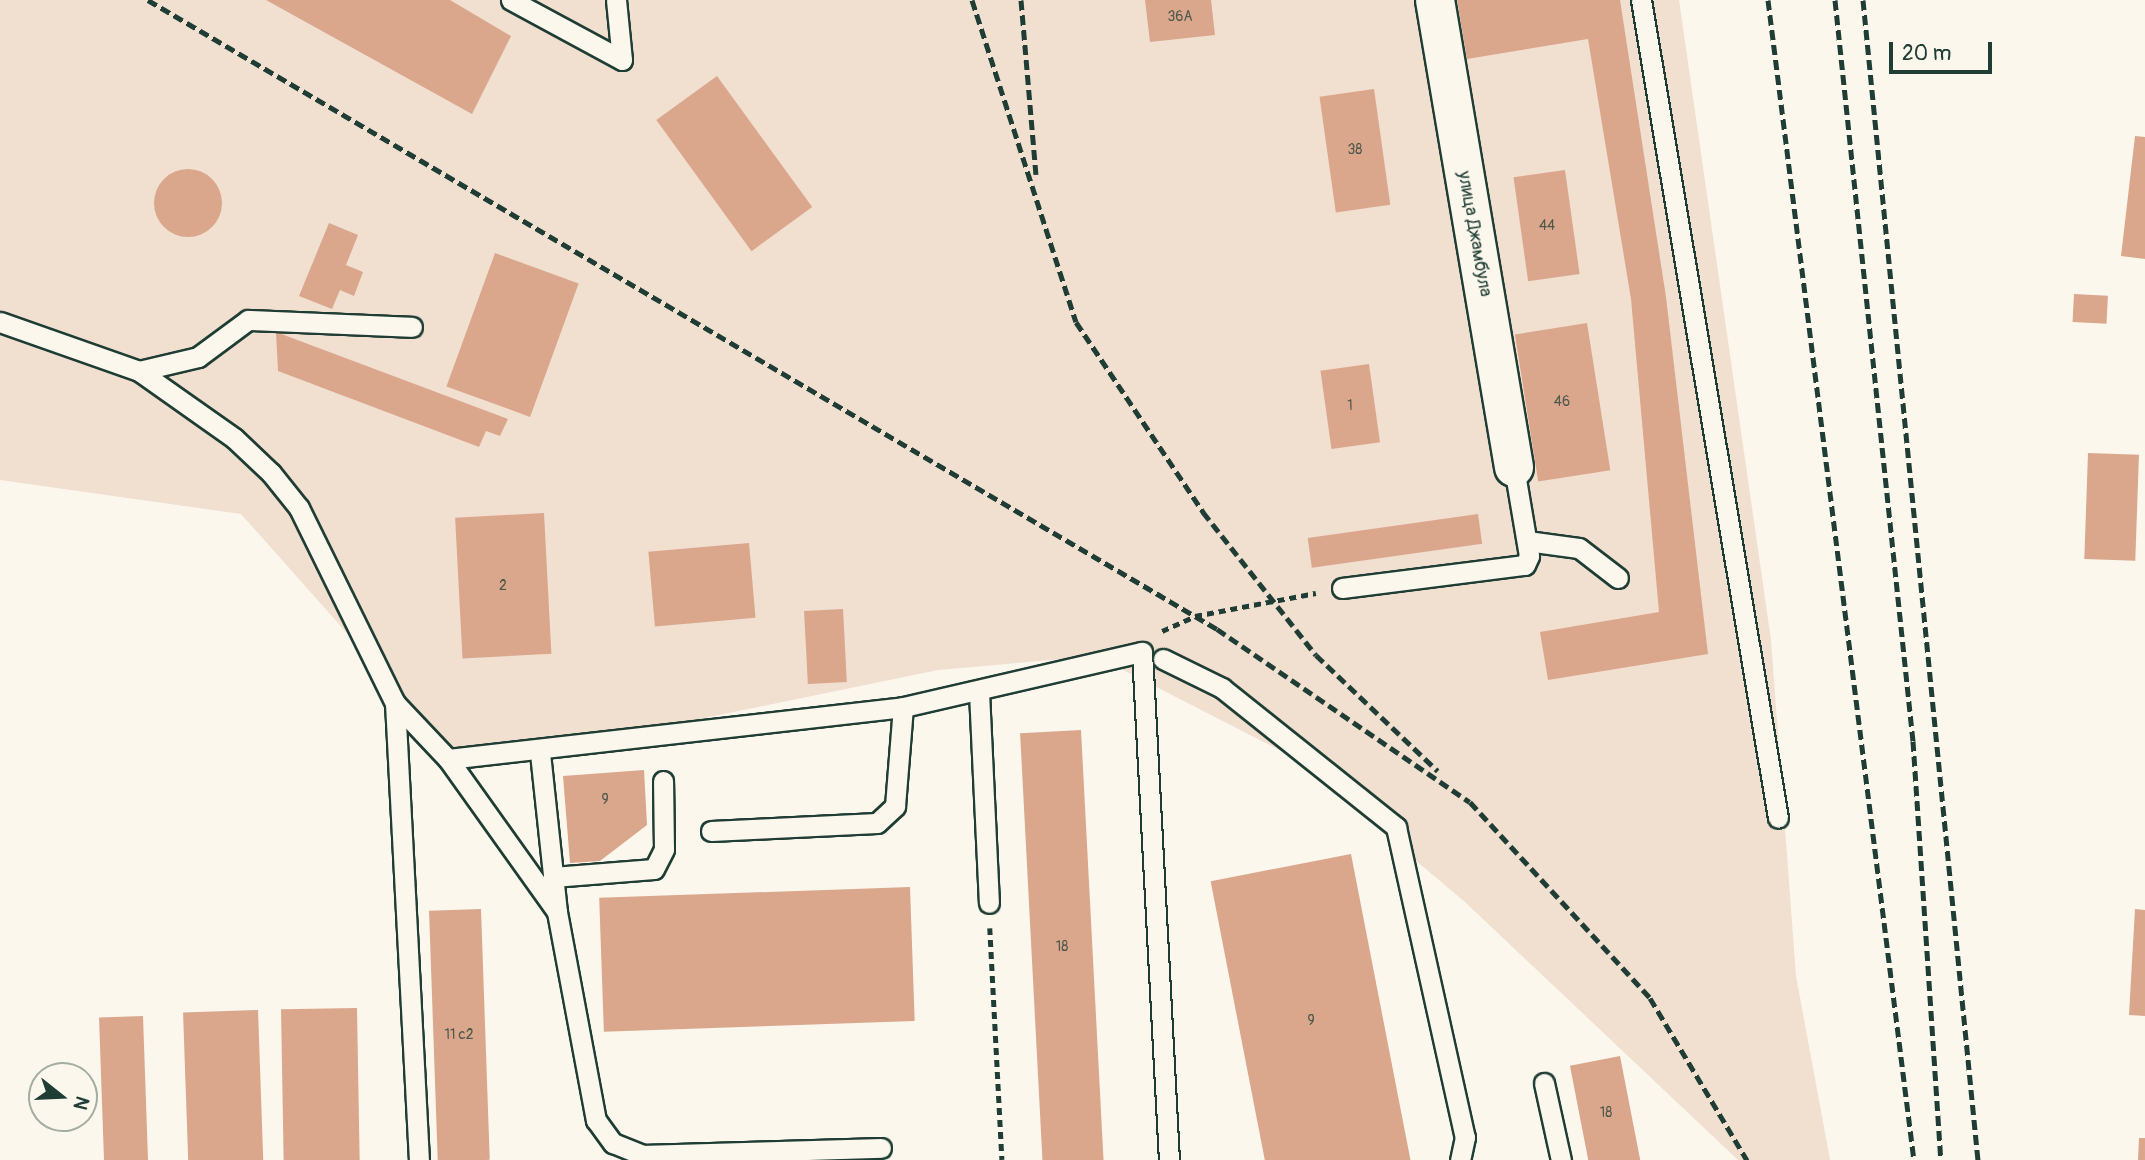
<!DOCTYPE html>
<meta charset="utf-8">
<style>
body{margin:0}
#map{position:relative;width:2145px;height:1160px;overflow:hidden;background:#fbf7ec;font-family:Pangolin,sans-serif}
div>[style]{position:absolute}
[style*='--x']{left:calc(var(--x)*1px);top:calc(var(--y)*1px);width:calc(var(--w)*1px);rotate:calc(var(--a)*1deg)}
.built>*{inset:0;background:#f1dfd0}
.building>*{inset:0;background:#daa78d;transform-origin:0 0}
.round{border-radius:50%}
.path>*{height:4.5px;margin-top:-2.25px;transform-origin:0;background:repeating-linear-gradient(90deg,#1f3d34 0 7px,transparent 0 12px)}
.roads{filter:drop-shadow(2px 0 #1f3d34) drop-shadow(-2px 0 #1f3d34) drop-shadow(0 2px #1f3d34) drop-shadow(0 -2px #1f3d34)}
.service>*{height:19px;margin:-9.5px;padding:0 9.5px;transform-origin:9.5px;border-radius:9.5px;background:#fbf7ec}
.minor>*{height:38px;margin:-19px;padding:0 19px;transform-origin:19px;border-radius:19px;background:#fbf7ec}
.rail>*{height:5px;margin-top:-2.5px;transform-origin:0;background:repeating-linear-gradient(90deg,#1f3d34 0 10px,transparent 0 15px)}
span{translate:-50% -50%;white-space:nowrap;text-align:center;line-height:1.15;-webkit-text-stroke:6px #fbf7ec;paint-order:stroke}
.number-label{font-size:14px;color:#4e584a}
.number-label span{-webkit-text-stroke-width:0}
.street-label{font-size:18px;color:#1f3d34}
.north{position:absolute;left:28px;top:1062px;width:70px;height:70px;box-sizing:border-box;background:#fbf7ec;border:2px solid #a3ada2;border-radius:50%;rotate:108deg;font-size:19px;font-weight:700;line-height:28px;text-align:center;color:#1f3d34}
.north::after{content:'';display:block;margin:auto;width:24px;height:32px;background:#1f3d34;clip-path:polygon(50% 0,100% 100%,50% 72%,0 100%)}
.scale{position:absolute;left:1889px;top:42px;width:103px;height:32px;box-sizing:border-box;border:4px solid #1f3d34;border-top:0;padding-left:9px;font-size:21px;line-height:24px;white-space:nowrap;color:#1f3d34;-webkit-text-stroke:5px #fbf7ec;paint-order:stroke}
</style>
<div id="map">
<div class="built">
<div style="clip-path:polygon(0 0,1679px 0,1771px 640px,1796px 976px,1830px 1160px,1738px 1160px,1465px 902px,1293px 757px,1096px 656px,938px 670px,466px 767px,241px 514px,0 480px)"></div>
</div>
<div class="building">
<div style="clip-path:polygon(266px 0,450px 0,511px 36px,472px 114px)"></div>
<div style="clip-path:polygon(1145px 0,1211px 0,1215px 35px,1150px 42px)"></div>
<div style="clip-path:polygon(1457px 0,1620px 0,1666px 297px,1708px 654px,1548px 680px,1540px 632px,1659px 612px,1631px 299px,1588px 39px,1467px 59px)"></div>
<div style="left:717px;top:76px;width:162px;height:75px;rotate:54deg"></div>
<div style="left:1374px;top:89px;width:117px;height:55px;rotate:82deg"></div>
<div style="clip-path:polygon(2135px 136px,2145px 137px,2145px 259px,2121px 256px)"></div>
<div class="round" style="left:154px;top:169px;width:68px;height:68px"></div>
<div style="left:1565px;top:170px;width:105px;height:52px;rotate:82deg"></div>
<div style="clip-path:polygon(329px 223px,358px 235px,346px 265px,363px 272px,354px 296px,340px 290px,332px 309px,299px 296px)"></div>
<div style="left:495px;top:253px;width:89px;height:142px;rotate:20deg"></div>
<div style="left:2074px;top:294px;width:34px;height:28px;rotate:3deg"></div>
<div style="left:1587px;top:323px;width:149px;height:73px;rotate:81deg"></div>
<div style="clip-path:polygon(276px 332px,508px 419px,500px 436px,486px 431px,479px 447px,278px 371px)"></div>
<div style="left:1369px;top:364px;width:79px;height:49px;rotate:82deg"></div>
<div style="left:2088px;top:453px;width:51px;height:106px;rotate:2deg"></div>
<div style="left:544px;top:513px;width:141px;height:89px;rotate:87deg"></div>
<div style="left:1478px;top:514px;width:30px;height:172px;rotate:82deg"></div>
<div style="left:749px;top:543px;width:75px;height:101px;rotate:85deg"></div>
<div style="left:843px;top:609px;width:73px;height:39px;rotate:87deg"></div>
<div style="left:1081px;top:730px;width:431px;height:61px;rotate:87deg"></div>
<div style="clip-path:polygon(644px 770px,647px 825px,600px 861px,570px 863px,563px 776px)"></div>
<div style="left:1351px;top:854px;width:312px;height:143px;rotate:79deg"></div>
<div style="left:910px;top:887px;width:134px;height:311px;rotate:88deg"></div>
<div style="left:481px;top:909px;width:251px;height:52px;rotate:88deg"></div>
<div style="clip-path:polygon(2135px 909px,2145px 910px,2145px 1016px,2129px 1015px)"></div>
<div style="left:357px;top:1008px;width:152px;height:76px;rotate:89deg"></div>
<div style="left:258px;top:1010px;width:150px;height:75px;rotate:88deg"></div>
<div style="left:143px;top:1016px;width:144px;height:44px;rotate:88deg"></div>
<div style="left:1620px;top:1056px;width:106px;height:51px;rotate:79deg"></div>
<div style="clip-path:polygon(2139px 1138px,2145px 1138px,2145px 1160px,2138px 1160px)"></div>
</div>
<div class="path">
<div style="--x:1162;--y:631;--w:36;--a:-24"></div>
<div style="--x:1195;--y:616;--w:123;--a:-10.8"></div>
<div style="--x:990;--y:928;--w:232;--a:87"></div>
</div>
<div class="roads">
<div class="service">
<div style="--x:511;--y:0;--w:126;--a:28.4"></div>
<div style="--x:622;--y:60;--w:60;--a:-95.7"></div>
<div style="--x:1641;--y:0;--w:829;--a:80.49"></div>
<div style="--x:0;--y:322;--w:147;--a:19.4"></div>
<div style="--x:139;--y:371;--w:116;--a:35.2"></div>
<div style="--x:234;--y:438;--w:51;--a:43.4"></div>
<div style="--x:271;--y:473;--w:45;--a:51.3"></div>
<div style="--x:299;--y:508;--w:217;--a:63.8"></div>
<div style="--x:395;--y:703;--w:77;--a:46.6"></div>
<div style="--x:448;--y:759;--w:458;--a:-6.5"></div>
<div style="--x:903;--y:707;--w:245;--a:-13"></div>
<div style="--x:1142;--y:652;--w:509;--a:86.96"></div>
<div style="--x:139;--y:371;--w:61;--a:-13.3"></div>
<div style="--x:198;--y:357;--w:62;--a:-36.5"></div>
<div style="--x:248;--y:320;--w:164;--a:2.4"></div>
<div style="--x:1527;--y:541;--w:52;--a:7.7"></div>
<div style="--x:1579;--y:548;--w:49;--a:37.6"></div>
<div style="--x:1342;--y:588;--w:184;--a:-7.2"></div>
<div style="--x:1525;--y:565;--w:10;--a:-66"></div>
<div style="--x:1529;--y:556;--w:90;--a:-99.6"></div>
<div style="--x:1163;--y:659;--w:66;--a:26.2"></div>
<div style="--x:1222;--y:688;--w:223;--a:38.6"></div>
<div style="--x:1396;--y:827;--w:318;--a:77.5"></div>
<div style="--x:1465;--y:1137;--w:24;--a:102"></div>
<div style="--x:979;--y:692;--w:211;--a:87.3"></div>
<div style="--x:395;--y:703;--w:458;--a:87"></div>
<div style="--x:448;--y:759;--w:188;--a:54.5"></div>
<div style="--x:557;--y:912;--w:160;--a:-96.1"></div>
<div style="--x:711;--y:831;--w:166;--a:-2.8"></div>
<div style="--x:877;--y:823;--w:25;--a:-43"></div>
<div style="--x:895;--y:806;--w:99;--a:-85.4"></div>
<div style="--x:553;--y:877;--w:101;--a:-4.5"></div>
<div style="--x:654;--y:869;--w:22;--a:-63"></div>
<div style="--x:664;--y:849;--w:68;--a:-90.8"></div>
<div style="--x:557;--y:912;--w:212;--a:79.4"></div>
<div style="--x:596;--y:1120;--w:29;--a:54"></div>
<div style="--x:613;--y:1143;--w:31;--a:22"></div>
<div style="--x:642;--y:1155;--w:239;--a:-1.7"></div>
<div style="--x:1544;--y:1083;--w:79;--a:77.6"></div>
</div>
<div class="minor">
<div style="--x:1435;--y:0;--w:474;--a:80.4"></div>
</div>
</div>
<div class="rail">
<div style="--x:148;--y:0;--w:1240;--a:30.47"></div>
<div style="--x:1217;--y:629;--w:306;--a:34.4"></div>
<div style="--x:1470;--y:802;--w:266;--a:47.4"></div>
<div style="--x:1650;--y:998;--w:189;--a:59.1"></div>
<div style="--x:972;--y:0;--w:338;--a:72.1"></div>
<div style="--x:1076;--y:322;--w:229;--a:56.2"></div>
<div style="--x:1203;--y:512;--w:182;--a:51.7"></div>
<div style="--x:1316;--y:655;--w:168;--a:43.6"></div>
<div style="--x:1021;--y:0;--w:175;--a:85.1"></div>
<div style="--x:1768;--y:0;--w:1169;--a:82.83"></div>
<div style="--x:1835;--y:0;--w:745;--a:83.99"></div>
<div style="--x:1913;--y:741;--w:420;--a:86.2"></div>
<div style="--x:1863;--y:0;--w:1166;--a:84.34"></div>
</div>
<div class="number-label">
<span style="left:1180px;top:17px">36А</span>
<span style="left:1355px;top:150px">38</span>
<span style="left:1547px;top:226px">44</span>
<span style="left:1562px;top:402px">46</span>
<span style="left:1350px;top:406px">1</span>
<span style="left:503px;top:586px">2</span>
<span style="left:605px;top:800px">9</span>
<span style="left:1062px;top:947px">18</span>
<span style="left:1311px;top:1021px">9</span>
<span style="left:459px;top:1035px">11 с2</span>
<span style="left:1606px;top:1113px">18</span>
</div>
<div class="street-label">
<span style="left:1474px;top:234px;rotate:80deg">улица Джамбула</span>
</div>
<div class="north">N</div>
<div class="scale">20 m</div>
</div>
